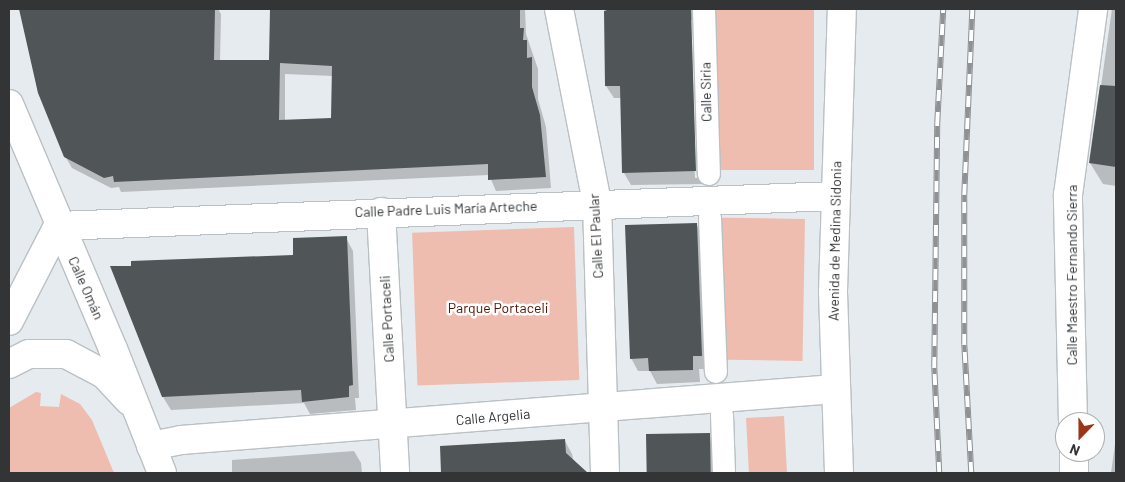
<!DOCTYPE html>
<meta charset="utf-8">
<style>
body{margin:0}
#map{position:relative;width:1125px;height:482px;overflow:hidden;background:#e6ebef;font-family:Barlow,sans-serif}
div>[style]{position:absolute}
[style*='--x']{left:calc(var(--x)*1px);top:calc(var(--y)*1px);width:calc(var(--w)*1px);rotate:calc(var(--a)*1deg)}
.green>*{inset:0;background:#eebdb0;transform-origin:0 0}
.shadow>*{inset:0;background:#0003}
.building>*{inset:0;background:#505558;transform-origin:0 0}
.roads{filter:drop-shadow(1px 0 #bac0c3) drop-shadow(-1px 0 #bac0c3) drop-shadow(0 1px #bac0c3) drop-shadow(0 -1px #bac0c3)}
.pedestrian>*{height:22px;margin:-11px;padding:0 11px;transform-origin:11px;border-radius:11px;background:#fff}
.minor>*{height:28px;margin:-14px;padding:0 14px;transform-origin:14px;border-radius:14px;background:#fff}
.tertiary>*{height:28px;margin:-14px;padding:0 14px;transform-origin:14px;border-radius:14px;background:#fff}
.primary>*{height:28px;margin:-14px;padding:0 14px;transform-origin:14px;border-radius:14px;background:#fff}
.rail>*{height:5.5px;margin-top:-2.75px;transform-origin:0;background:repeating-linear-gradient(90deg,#fff 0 11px,#8e9295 0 22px);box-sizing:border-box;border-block:1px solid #8e9295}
span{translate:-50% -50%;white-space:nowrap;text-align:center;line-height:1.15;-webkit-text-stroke:5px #fff;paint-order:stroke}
.street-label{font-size:14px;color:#323436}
.park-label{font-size:14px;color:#521100}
.frame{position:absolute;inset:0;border:10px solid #323436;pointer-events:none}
.north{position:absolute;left:1055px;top:412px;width:50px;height:50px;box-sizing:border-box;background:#fff;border:1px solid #adaeaf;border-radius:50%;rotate:202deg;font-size:14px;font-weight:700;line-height:20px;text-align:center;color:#323436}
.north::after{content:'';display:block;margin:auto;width:18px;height:22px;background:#9c3417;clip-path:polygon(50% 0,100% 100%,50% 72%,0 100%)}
</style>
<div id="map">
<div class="green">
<div style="left:708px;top:9px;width:106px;height:161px"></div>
<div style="left:805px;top:219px;width:142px;height:91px;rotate:91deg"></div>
<div style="left:574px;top:227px;width:153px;height:162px;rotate:88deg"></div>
<div style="clip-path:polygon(36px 392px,41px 393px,40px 406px,59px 407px,61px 394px,80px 404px,92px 420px,114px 473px,9px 473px,9px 408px)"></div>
<div style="left:784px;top:416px;width:57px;height:38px;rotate:87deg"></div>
</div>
<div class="shadow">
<div style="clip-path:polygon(evenodd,20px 9px,218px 9px,221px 14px,220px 61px,271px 62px,271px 9px,525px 9px,526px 34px,538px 69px,538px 99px,546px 127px,551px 188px,496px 191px,489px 175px,121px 192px,119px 187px,111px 188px,72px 168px,65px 156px,38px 92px,20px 9px,285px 74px,333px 76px,332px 119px,285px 121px,285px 74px)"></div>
<div style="clip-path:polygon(evenodd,611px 9px,691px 9px,698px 21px,702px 184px,631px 185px,624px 173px,622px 98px,614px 98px,606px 86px,611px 9px,690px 20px,693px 20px,697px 178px,695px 178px,690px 20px)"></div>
<div style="clip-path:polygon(1112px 9px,1116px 9px,1116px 186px,1103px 184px,1090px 163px)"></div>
<div style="clip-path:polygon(696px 224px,704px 237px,709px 369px,699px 369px,700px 382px,657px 384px,650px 371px,638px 371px,631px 358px)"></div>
<div style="clip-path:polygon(346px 238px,353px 251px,359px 398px,355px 398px,356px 410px,310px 414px,304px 403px,171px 410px,163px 397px,295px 256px)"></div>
<div style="clip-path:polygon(709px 435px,716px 448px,717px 473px,649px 473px,647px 438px)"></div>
<div style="clip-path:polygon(1116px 437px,1116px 473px,1111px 473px)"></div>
<div style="clip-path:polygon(565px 441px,572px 454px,576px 473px,441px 473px,441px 447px)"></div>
<div style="clip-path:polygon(354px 451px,361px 463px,362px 473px,232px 473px,232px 460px)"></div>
</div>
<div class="building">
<div style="clip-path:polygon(evenodd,19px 9px,215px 9px,214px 60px,269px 60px,270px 9px,520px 9px,520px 28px,524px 28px,523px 40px,527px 40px,527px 58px,532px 57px,532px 87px,540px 115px,546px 177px,488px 180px,488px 164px,114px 182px,113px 176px,104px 178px,64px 157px,38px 93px,19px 9px,280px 63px,332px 66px,331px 118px,279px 120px,280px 63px)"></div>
<div style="clip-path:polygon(610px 9px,691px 9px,696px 171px,622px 173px,620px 86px,605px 86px,604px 11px)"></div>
<div style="clip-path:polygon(1100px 85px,1116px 86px,1116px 167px,1089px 163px)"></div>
<div style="clip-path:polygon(697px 223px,702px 356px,693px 356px,693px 370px,649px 371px,648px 358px,630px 359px,625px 225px)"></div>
<div style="clip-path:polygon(347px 236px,353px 385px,349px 386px,349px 397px,302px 402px,301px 390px,162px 397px,110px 266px,131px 266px,131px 261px,293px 255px,293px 238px)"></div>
<div style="left:710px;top:433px;width:40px;height:64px;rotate:89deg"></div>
<div style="clip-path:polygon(565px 439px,566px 453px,588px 473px,441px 473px,440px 446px)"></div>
</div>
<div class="roads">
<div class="pedestrian">
<div style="--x:704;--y:9;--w:165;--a:88.3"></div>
<div style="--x:710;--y:218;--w:154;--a:87.8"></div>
<div style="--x:722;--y:415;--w:58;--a:88"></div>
</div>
<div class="minor">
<div style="--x:559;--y:9;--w:198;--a:78.9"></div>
<div style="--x:597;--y:203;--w:270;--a:88.3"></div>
<div style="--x:381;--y:212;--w:261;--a:86.9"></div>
<div style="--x:58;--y:226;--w:778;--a:-2.21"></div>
<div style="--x:1073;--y:422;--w:227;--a:-91.3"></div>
<div style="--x:1068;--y:195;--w:188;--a:-82.3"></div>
<div style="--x:151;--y:446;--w:31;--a:-11"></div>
<div style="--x:181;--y:440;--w:656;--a:-4.46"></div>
<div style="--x:1074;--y:452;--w:21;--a:90"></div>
</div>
<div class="tertiary">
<div style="--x:9;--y:104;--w:266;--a:67"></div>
<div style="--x:113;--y:349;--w:133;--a:68.4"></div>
<div style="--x:9;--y:321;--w:107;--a:-62.7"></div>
<div style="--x:9;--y:364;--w:22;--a:-27"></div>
<div style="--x:29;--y:354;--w:37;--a:0"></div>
<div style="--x:66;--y:354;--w:43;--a:27.8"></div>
<div style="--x:104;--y:374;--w:37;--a:47"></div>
</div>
<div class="primary">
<div style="--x:839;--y:473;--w:182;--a:-91.9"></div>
<div style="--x:833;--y:291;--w:282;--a:-88.2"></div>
</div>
</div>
<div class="rail">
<div style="--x:939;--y:473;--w:105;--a:-92.7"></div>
<div style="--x:934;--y:368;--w:245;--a:-89.3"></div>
<div style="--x:937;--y:123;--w:114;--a:-87"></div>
<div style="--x:971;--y:473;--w:128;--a:-93.1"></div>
<div style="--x:964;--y:345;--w:150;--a:-90"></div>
<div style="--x:964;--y:195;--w:186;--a:-87.5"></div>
</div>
<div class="street-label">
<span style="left:706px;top:92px;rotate:-91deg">Calle Siria</span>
<span style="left:446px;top:209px;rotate:-2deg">Calle Padre Luis María Arteche</span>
<span style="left:596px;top:236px;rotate:-93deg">Calle El Paular</span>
<span style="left:835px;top:241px;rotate:-89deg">Avenida de Medina Sidonia</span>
<span style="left:1072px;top:275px;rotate:-90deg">Calle Maestro Fernando Sierra</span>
<span style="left:86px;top:288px;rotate:66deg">Calle Omán</span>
<span style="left:387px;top:319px;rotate:-93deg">Calle Portaceli</span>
<span style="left:493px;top:417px;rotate:-5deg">Calle Argelia</span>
</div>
<div class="park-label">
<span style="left:498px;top:308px">Parque Portaceli</span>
</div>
<div class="frame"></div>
<div class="north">N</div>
</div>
